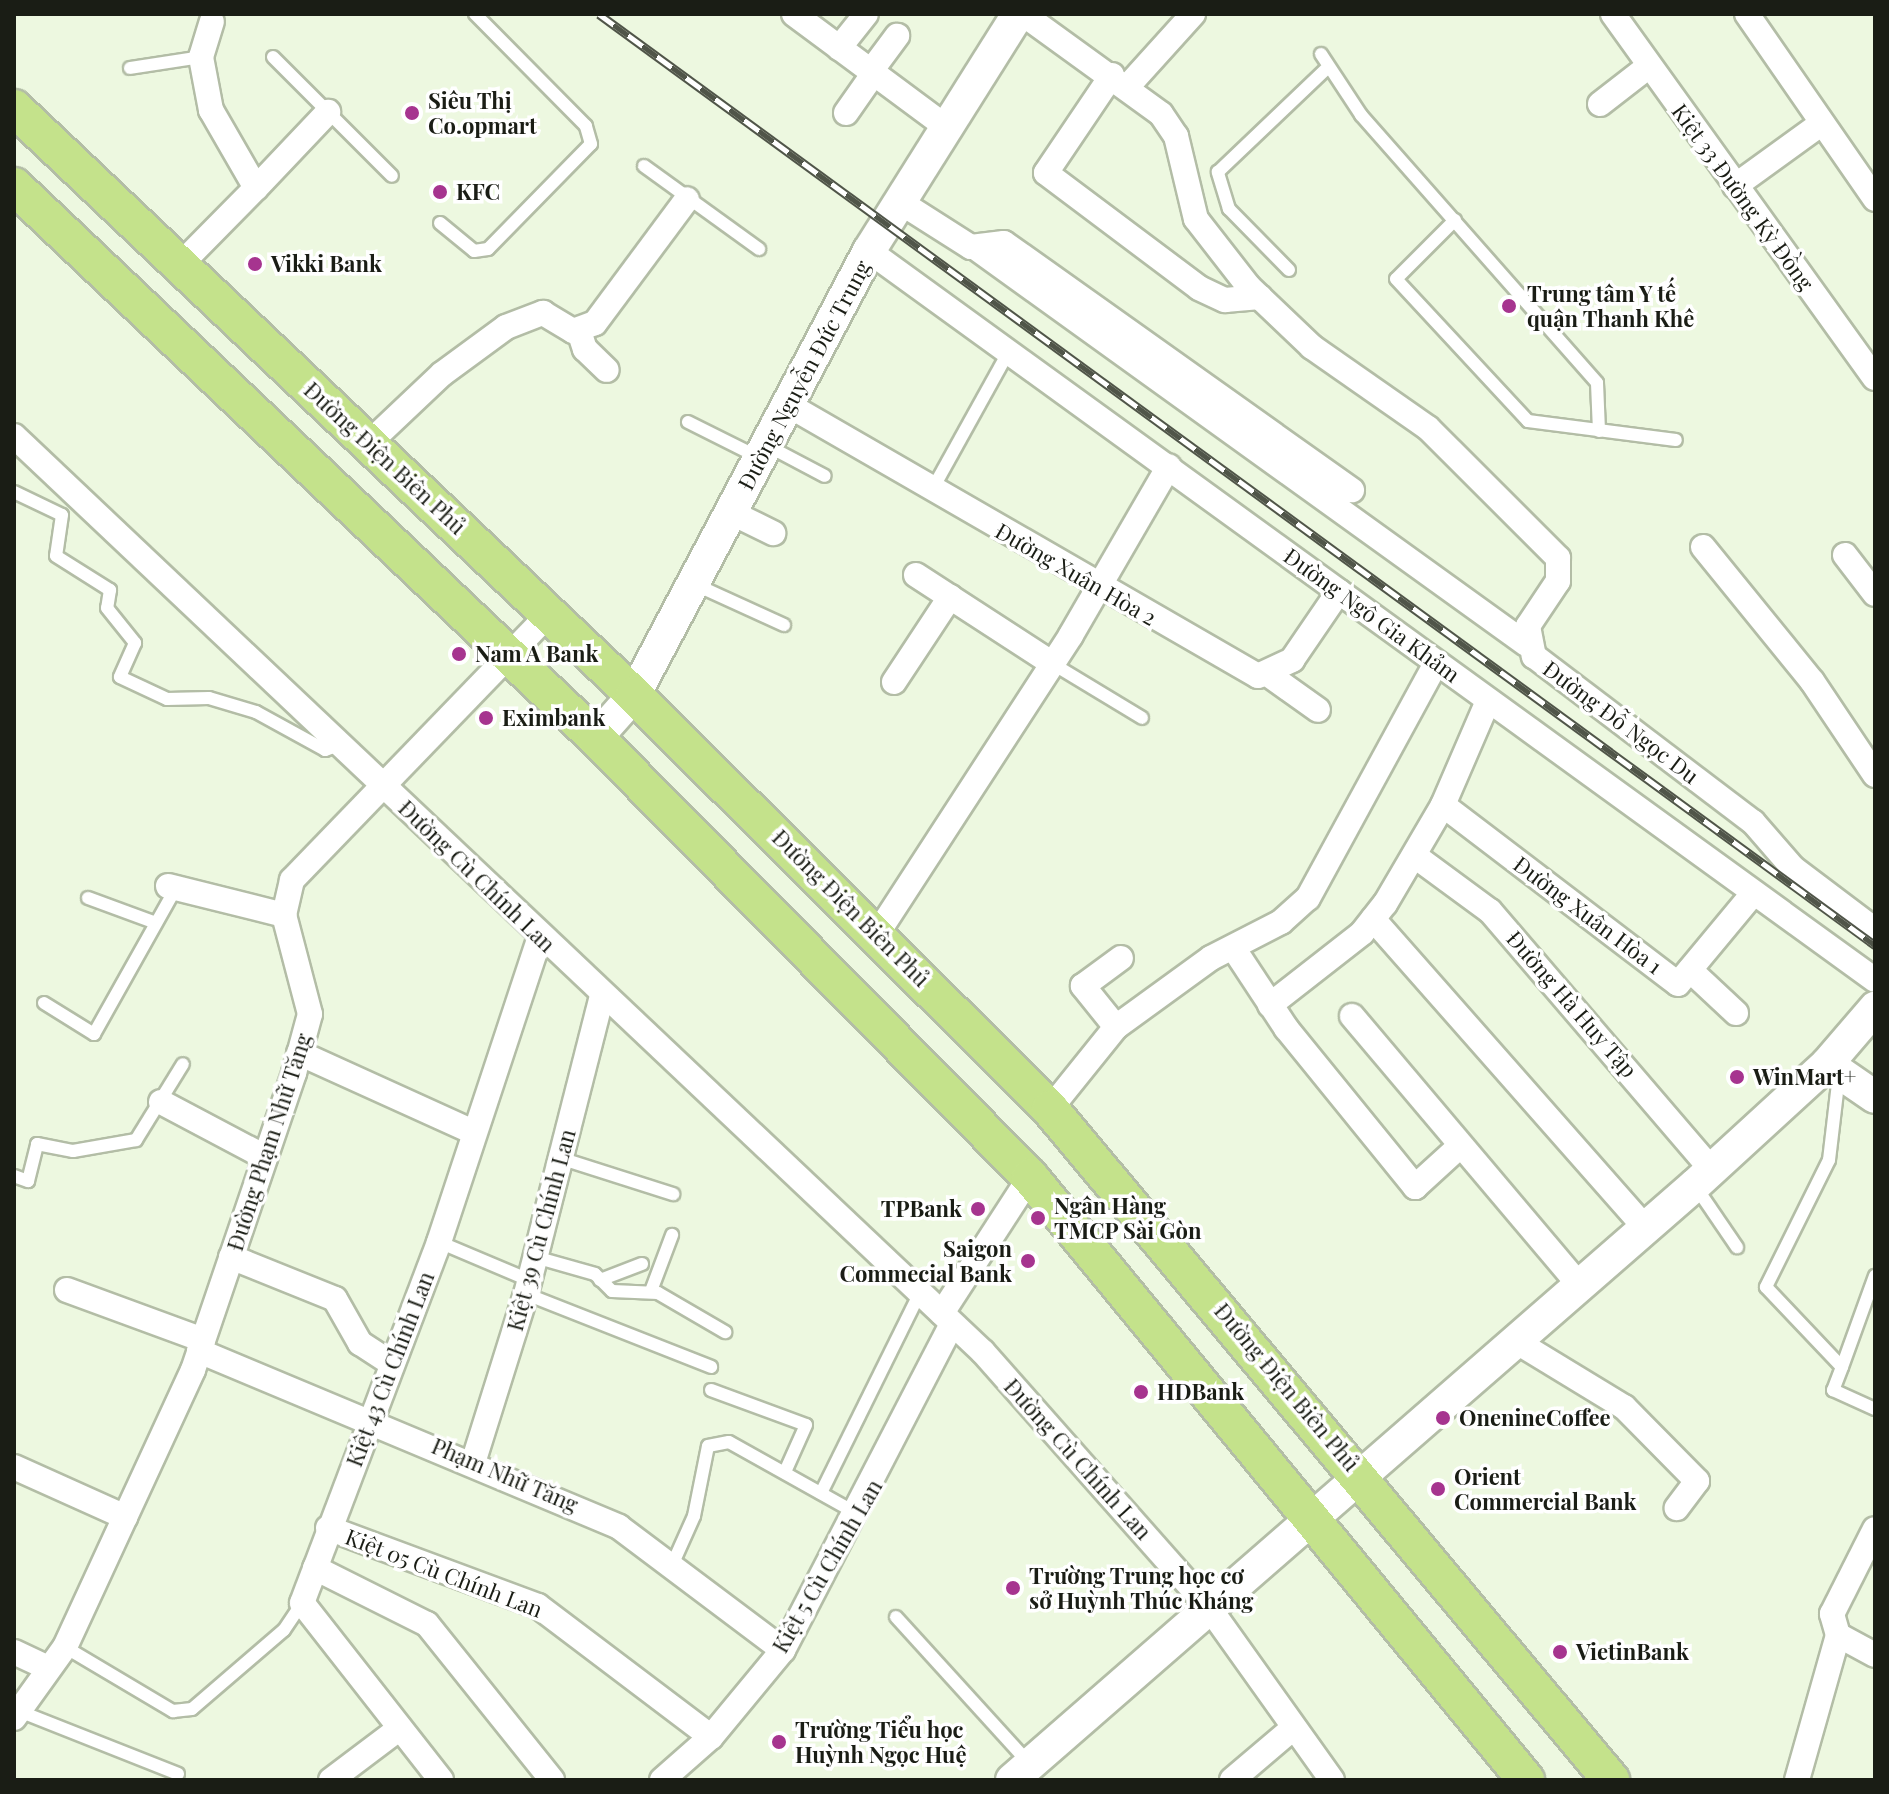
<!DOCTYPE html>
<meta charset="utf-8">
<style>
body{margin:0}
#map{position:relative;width:1889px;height:1794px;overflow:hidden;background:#edf8e0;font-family:"Playfair Display",serif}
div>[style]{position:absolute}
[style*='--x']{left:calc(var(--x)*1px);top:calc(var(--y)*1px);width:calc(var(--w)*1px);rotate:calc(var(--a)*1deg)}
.roads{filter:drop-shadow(2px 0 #b3bda6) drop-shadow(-2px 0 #b3bda6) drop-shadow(0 2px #b3bda6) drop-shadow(0 -2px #b3bda6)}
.lane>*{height:12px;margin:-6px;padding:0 6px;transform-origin:6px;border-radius:6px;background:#fff}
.street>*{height:24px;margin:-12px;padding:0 12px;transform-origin:12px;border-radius:12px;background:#fff}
.secondary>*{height:32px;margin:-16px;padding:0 16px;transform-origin:16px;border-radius:16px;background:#fff}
.primary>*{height:36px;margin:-18px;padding:0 18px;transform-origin:18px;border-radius:18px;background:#c4e28b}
.rail>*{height:9px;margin-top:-4.5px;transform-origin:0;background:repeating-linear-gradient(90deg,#fff 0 18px,#505549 0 36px);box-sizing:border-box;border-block:2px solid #505549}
.dots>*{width:22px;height:22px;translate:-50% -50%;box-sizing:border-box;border:4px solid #fff;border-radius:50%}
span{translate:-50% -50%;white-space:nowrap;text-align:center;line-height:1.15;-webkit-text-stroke:7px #fff;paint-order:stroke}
.poi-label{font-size:22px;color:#1a1d15;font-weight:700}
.left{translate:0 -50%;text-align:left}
.right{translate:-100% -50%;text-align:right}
.street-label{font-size:22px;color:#1a1d15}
.frame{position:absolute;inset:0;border:16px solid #1a1d15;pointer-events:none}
</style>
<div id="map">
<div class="roads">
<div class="lane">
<div style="--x:1321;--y:54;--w:73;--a:56.7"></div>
<div style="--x:1361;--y:115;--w:357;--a:48.6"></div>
<div style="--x:1597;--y:383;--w:48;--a:87.6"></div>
<div style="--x:273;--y:57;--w:168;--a:45"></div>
<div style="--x:130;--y:68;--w:72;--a:-8.8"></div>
<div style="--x:644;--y:166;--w:142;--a:35.8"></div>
<div style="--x:1455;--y:220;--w:83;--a:135"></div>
<div style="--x:1396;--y:279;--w:194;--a:47.1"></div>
<div style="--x:1528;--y:421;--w:149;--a:7.3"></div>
<div style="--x:440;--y:223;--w:44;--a:39.5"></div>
<div style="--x:474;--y:251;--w:14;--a:-8"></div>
<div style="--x:488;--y:249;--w:147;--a:-45.6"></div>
<div style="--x:591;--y:144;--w:19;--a:-106"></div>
<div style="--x:586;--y:126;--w:158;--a:-134.7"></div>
<div style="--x:1289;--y:270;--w:86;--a:-134.5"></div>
<div style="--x:1229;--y:209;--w:39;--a:-107"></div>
<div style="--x:1218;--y:172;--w:148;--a:-43.6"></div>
<div style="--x:688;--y:422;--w:78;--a:26.6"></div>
<div style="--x:768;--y:446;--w:64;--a:27.8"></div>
<div style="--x:932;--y:490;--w:159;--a:-61"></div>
<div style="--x:14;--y:492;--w:53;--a:25.6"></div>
<div style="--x:62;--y:515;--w:41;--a:98.3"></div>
<div style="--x:56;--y:556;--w:64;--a:32.2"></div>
<div style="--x:110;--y:590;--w:18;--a:99"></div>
<div style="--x:107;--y:608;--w:45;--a:51.3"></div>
<div style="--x:135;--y:643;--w:37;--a:114"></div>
<div style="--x:120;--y:677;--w:52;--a:25.1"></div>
<div style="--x:167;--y:699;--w:42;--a:-1.4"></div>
<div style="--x:209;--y:698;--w:49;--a:16.6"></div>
<div style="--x:256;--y:712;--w:79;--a:28.8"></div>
<div style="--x:325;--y:750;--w:15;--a:-20"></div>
<div style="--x:694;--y:584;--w:99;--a:24.5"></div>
<div style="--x:1053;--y:664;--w:104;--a:31.2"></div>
<div style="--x:88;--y:898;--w:72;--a:20.2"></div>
<div style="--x:44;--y:1003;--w:59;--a:31.8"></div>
<div style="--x:94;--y:1034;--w:167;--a:-60.7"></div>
<div style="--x:1839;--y:1075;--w:86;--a:96.7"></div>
<div style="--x:1829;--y:1160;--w:142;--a:116.4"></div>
<div style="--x:1766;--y:1287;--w:110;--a:46.5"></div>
<div style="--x:1842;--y:1367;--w:25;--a:111"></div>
<div style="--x:1833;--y:1390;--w:46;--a:24.3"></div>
<div style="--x:560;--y:1158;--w:119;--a:17.7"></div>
<div style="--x:14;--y:1176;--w:15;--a:20"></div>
<div style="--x:28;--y:1181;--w:38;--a:-76"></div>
<div style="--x:37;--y:1144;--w:37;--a:11"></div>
<div style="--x:73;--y:1151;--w:64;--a:-9.9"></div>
<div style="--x:136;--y:1140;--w:89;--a:-58.3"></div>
<div style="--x:1696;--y:1187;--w:73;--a:55.7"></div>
<div style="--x:439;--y:1242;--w:98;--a:22.9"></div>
<div style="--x:535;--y:1257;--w:62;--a:15.8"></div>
<div style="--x:595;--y:1274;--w:24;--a:45"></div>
<div style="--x:612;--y:1291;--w:46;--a:2.5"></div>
<div style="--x:658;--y:1293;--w:78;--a:30.2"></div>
<div style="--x:600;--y:1280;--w:45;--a:-20.9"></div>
<div style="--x:651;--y:1291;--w:60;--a:-69.4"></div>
<div style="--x:526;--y:1294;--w:199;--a:21.5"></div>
<div style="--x:1842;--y:1367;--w:97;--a:-70.1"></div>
<div style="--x:711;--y:1390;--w:101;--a:20.2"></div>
<div style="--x:806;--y:1425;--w:51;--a:114.1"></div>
<div style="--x:821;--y:1493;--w:223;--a:-63.7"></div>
<div style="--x:673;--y:1563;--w:51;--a:-65.9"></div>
<div style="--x:694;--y:1516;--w:71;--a:-78.7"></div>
<div style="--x:708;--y:1446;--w:21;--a:-11"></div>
<div style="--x:729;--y:1442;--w:148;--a:29.2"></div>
<div style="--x:896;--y:1617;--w:196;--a:47.7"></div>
<div style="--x:65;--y:1647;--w:126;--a:30.7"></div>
<div style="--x:173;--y:1711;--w:19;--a:-6"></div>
<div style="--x:192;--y:1709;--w:121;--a:-40.7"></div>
<div style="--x:284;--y:1630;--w:32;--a:-56"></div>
<div style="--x:19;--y:1711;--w:171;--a:21.6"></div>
</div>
<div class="street">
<div style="--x:794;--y:14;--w:189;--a:36.6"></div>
<div style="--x:1023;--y:14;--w:170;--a:35.9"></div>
<div style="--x:1161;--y:114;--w:27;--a:56"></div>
<div style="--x:1176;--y:136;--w:85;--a:76.5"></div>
<div style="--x:1196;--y:219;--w:86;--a:52.1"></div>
<div style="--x:1249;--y:287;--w:87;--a:43.6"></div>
<div style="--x:1312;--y:347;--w:141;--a:34.9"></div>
<div style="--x:1428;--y:428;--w:184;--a:45"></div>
<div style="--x:1558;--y:558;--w:23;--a:90"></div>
<div style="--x:1558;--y:581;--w:54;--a:123.7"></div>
<div style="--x:1528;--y:626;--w:31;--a:79"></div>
<div style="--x:1534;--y:656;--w:275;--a:37.2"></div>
<div style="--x:1753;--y:822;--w:61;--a:49"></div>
<div style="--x:1793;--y:868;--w:103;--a:37.1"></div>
<div style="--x:1613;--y:14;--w:448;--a:54.3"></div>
<div style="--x:1747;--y:14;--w:225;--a:55.3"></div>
<div style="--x:839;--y:48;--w:43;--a:-51.5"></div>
<div style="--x:871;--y:71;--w:44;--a:-53.4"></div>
<div style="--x:1112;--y:75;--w:118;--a:124"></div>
<div style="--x:1046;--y:173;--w:191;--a:36.9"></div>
<div style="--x:1199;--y:288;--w:29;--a:25"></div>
<div style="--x:1225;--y:300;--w:35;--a:-5"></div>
<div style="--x:1128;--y:86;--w:97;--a:-47.9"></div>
<div style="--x:1600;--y:104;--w:62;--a:-37.8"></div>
<div style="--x:846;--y:113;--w:49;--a:-55"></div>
<div style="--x:1735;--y:186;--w:107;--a:-35.9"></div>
<div style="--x:256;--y:188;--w:105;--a:-46.5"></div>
<div style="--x:900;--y:202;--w:84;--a:32.4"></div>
<div style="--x:971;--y:247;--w:33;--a:-7"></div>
<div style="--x:1004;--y:243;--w:427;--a:35.4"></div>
<div style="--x:976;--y:248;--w:678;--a:35.75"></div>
<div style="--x:869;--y:251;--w:1242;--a:35.93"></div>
<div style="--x:179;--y:266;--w:110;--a:-45.4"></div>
<div style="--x:256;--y:188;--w:90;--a:-120"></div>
<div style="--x:211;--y:110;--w:54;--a:-100.7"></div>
<div style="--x:201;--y:57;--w:37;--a:-73"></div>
<div style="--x:579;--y:331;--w:19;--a:72"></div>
<div style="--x:585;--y:349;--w:30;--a:44"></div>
<div style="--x:790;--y:406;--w:540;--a:29.98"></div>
<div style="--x:1258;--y:676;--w:38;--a:-25"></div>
<div style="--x:1292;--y:660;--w:83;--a:-55.7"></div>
<div style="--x:14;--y:436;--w:1333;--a:43.39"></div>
<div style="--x:983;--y:1352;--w:343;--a:48.5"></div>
<div style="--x:1210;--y:1609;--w:210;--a:54.5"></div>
<div style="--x:369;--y:443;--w:100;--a:-43.4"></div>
<div style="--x:442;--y:374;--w:79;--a:-36.3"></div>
<div style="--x:506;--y:327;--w:40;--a:-21"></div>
<div style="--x:543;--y:313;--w:35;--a:31"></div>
<div style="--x:573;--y:331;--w:23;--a:-20"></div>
<div style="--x:595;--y:323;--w:154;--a:-53.4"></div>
<div style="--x:732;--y:513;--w:46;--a:26"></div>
<div style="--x:1703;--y:547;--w:173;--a:50.9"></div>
<div style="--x:1812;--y:681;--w:113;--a:56.2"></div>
<div style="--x:1845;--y:555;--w:49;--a:52.4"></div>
<div style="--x:916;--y:575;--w:163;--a:33"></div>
<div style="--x:1269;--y:675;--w:60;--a:35.5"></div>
<div style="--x:894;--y:682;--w:102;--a:-56.6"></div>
<div style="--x:1443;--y:805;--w:295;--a:37.3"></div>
<div style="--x:1678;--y:984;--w:116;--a:-50.3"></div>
<div style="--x:1415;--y:856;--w:93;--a:36.3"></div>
<div style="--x:1490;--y:911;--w:340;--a:49.4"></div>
<div style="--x:168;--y:886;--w:120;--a:14"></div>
<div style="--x:1373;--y:919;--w:412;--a:48.6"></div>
<div style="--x:877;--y:934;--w:356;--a:-57"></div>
<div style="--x:1071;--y:635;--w:195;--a:-59.9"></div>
<div style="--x:1234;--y:949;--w:95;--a:56.6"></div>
<div style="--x:1286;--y:1028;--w:205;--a:50.9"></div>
<div style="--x:1415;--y:1187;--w:61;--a:-42.3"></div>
<div style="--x:1690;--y:970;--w:63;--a:43.1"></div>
<div style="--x:1270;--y:1005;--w:117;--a:-38"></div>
<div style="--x:1362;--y:933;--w:37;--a:-52"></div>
<div style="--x:1385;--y:904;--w:115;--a:-59.6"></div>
<div style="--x:1443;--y:805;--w:113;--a:-66.6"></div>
<div style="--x:1352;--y:1016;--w:353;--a:49.8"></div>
<div style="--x:1116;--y:1027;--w:53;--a:-128.8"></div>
<div style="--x:1083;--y:986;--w:47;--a:-36.4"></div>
<div style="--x:299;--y:1053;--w:191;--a:24.4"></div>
<div style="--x:161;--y:1102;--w:118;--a:27.9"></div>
<div style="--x:1050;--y:1109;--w:105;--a:-51.2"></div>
<div style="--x:1116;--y:1027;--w:117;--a:-36"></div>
<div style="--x:1211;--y:958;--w:79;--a:-27.2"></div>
<div style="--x:1281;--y:922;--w:36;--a:-42"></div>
<div style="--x:1308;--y:898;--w:268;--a:-61.4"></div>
<div style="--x:231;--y:1257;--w:112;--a:22"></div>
<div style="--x:335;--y:1299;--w:51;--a:60.4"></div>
<div style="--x:360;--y:1343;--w:38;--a:33"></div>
<div style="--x:67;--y:1290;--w:145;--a:20.2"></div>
<div style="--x:942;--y:1313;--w:162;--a:-57.1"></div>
<div style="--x:1517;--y:1342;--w:125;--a:31.3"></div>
<div style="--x:1624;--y:1407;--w:104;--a:45.4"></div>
<div style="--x:1697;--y:1481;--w:34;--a:127"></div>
<div style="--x:199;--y:1351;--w:455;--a:22.7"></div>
<div style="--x:619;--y:1527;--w:205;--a:36.9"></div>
<div style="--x:473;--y:1463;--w:177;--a:-72.6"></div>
<div style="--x:526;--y:1294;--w:308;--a:-75.7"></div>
<div style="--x:14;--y:1467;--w:122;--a:24.2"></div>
<div style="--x:328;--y:1528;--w:224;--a:20.4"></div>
<div style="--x:538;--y:1606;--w:217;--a:37.1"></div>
<div style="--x:315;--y:1568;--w:125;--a:26.6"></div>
<div style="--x:427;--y:1624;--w:200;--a:51.3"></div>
<div style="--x:1838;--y:1635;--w:42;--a:28.4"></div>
<div style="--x:14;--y:1652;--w:38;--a:25"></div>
<div style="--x:14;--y:1718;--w:87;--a:-54.3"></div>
<div style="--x:65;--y:1647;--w:305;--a:-65.2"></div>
<div style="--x:193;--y:1370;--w:314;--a:-71.2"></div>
<div style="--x:294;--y:1073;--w:61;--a:-74.8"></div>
<div style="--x:310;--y:1014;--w:102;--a:-104.7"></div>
<div style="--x:284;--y:915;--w:36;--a:-77"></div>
<div style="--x:292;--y:880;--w:370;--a:-46"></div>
<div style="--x:331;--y:1780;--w:86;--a:-37"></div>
<div style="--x:441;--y:1780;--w:225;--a:-128.1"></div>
<div style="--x:302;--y:1603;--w:386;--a:-69.2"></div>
<div style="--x:439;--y:1242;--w:321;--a:-71.7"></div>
<div style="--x:662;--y:1780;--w:65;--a:-41.3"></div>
<div style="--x:711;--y:1737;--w:113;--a:-50.4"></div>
<div style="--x:783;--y:1650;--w:367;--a:-62.6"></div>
<div style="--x:1232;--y:1780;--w:79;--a:-40.4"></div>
<div style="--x:1797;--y:1780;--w:151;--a:-74.2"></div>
<div style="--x:1838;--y:1635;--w:22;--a:-106"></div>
<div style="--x:1832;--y:1614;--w:95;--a:-63.2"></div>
</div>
<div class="secondary">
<div style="--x:596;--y:738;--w:57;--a:-48.5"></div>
<div style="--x:634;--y:695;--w:502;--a:-62.11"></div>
<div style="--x:869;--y:251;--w:280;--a:-57.8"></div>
<div style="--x:1827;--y:1064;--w:58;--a:34.5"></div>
<div style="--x:1012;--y:1780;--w:906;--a:-41.06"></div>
<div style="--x:1695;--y:1185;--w:179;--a:-42.5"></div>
<div style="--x:1827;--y:1064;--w:74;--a:-49.4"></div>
</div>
<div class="primary">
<div style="--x:14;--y:108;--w:854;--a:43.43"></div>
<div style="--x:634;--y:695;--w:587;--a:44.86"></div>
<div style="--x:1050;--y:1109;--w:875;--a:50.1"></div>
<div style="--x:14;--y:186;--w:802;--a:43.48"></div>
<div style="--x:596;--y:738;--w:617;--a:45.33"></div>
<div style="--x:1030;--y:1177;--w:781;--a:50.56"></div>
</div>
</div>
<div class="rail">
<div style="--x:599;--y:14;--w:1580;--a:36.12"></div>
</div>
<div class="dots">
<div style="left:412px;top:113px;background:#a6348f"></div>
<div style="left:440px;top:192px;background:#a6348f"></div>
<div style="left:255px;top:264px;background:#a6348f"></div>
<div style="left:1509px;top:306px;background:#a6348f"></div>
<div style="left:459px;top:654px;background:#a6348f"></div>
<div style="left:486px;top:718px;background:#a6348f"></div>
<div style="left:1737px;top:1077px;background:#a6348f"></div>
<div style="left:978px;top:1209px;background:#a6348f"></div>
<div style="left:1038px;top:1218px;background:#a6348f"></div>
<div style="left:1028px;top:1261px;background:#a6348f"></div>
<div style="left:1141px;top:1392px;background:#a6348f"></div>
<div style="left:1443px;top:1418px;background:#a6348f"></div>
<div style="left:1438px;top:1489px;background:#a6348f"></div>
<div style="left:1013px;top:1588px;background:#a6348f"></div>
<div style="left:1560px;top:1652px;background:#a6348f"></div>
<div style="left:779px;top:1742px;background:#a6348f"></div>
</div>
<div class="poi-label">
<span class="left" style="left:428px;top:113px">Siêu Thị<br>Co.opmart</span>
<span class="left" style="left:456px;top:192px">KFC</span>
<span class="left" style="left:271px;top:264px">Vikki Bank</span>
<span class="left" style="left:1527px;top:306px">Trung tâm Y tế<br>quận Thanh Khê</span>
<span class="left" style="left:475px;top:654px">Nam A Bank</span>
<span class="left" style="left:502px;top:718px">Eximbank</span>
<span class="left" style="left:1753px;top:1077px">WinMart+</span>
<span class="left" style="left:1054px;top:1218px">Ngân Hàng<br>TMCP Sài Gòn</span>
<span class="right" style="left:962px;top:1209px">TPBank</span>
<span class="right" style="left:1012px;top:1261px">Saigon<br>Commecial Bank</span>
<span class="left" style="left:1157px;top:1392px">HDBank</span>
<span class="left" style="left:1459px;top:1418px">OnenineCoffee</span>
<span class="left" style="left:1454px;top:1489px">Orient<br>Commercial Bank</span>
<span class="left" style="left:1029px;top:1588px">Trường Trung học cơ<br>sở Huỳnh Thúc Kháng</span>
<span class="left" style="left:1576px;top:1652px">VietinBank</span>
<span class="left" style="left:795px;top:1742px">Trường Tiểu học<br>Huỳnh Ngọc Huệ</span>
</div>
<div class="street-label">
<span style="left:1743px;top:197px;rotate:54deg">Kiệt 33 Đường Kỳ Đồng</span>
<span style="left:804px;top:375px;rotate:-62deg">Đường Nguyễn Đức Trung</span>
<span style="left:385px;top:458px;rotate:43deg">Đường Điện Biên Phủ</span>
<span style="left:1076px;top:574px;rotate:30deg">Đường Xuân Hòa 2</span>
<span style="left:1372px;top:615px;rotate:36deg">Đường Ngô Gia Khảm</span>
<span style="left:1621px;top:722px;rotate:37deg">Đường Đỗ Ngọc Du</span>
<span style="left:477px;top:876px;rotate:44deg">Đường Cù Chính Lan</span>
<span style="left:851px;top:908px;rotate:45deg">Đường Điện Biên Phủ</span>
<span style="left:1588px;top:915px;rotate:37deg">Đường Xuân Hòa 1</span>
<span style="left:1572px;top:1004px;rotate:49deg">Đường Hà Huy Tập</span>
<span style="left:269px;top:1142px;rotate:-72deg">Đường Phạm Nhữ Tăng</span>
<span style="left:541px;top:1230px;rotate:-75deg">Kiệt 39 Cù Chính Lan</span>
<span style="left:390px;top:1369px;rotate:-69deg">Kiệt 43 Cù Chính Lan</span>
<span style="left:1287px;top:1387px;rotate:50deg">Đường Điện Biên Phủ</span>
<span style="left:1078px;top:1459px;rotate:48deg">Đường Cù Chính Lan</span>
<span style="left:505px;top:1475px;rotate:23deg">Phạm Nhữ Tăng</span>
<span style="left:827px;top:1566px;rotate:-60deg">Kiệt 5 Cù Chính Lan</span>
<span style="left:444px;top:1573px;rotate:21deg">Kiệt 05 Cù Chính Lan</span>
</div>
<div class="frame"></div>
</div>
